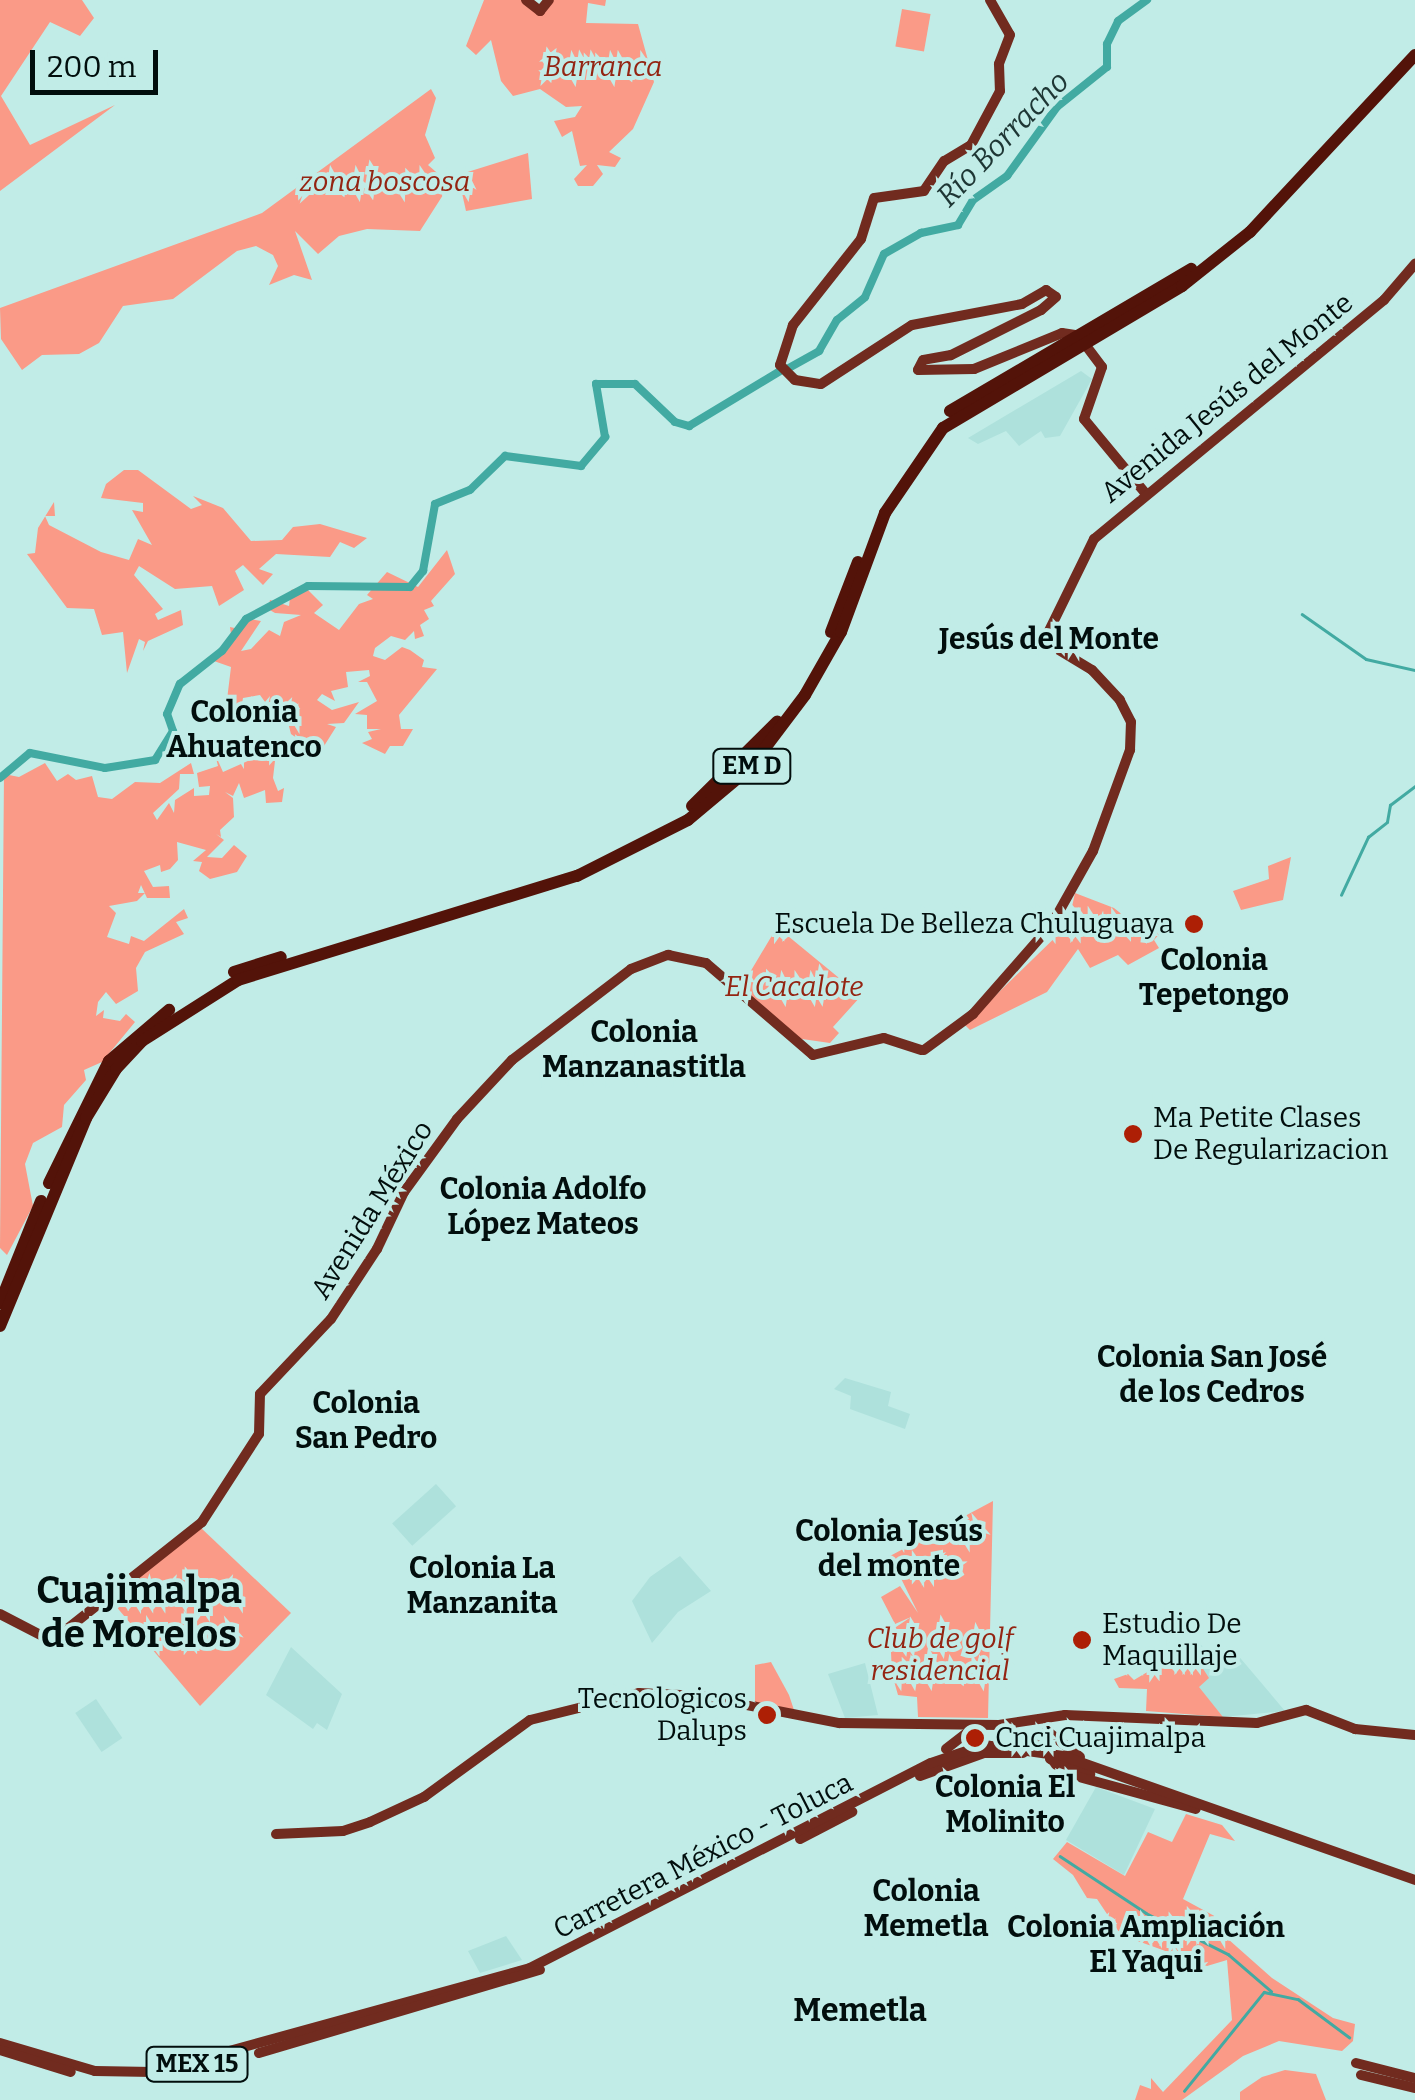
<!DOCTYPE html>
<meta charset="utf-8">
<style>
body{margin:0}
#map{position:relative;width:1415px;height:2100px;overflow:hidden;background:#c1ece7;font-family:Bitter,serif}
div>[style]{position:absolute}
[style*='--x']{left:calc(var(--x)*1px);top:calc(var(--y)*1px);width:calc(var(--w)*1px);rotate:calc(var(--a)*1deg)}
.built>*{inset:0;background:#aee1dc;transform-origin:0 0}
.green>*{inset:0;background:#fa9a87;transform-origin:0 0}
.stream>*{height:2.5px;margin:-1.25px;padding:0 1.25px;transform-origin:1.25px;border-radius:1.25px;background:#42aaa2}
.river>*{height:8px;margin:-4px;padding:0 4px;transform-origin:4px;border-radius:4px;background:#42aaa2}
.major>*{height:10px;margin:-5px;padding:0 5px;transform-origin:5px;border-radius:5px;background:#712b1f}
.highway>*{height:12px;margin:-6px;padding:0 6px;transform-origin:6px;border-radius:6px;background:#531309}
.major-bridge>*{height:10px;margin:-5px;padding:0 5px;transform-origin:5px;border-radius:5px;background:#712b1f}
.dots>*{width:28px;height:28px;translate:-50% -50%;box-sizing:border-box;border:5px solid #c1ece7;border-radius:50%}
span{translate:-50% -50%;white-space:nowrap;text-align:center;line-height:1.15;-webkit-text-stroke:8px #c1ece7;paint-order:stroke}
.shield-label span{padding:2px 8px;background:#c1ece7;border:2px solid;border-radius:8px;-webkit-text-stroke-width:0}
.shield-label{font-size:25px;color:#020e0d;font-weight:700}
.park-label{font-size:28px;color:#942412;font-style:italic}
.street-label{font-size:28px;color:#020e0d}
.poi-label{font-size:28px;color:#020e0d}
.right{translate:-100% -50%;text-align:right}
.left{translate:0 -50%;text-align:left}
.water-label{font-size:30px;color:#1e3634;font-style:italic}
.neighbourhood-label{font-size:30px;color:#020e0d;font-weight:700}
.quarter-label{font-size:32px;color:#020e0d;font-weight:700}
.district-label{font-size:38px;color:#020e0d;font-weight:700}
.scale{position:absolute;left:30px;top:50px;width:128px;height:45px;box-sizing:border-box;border:5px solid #020e0d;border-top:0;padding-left:12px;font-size:30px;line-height:35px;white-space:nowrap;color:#020e0d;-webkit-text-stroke:8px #c1ece7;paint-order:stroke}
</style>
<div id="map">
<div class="built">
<div style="clip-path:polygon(1081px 371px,1092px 379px,1060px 436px,1045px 438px,1041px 431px,1019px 446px,1006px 431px,978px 444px,968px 438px)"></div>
<div style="clip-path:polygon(845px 1378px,891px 1392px,888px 1406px,910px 1414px,905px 1429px,850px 1409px,851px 1396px,834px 1389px)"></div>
<div style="left:436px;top:1484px;width:30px;height:59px;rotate:48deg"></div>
<div style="clip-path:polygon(680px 1556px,711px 1591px,678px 1612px,652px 1643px,632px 1601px,650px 1577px)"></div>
<div style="clip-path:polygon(1201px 1645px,1219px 1666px,1236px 1653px,1285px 1711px,1223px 1717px,1198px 1687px,1200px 1667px,1191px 1650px)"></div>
<div style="clip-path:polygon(291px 1647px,342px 1694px,327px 1730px,317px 1723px,313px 1729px,266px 1695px)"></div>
<div style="clip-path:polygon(865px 1663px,878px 1715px,845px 1718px,828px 1674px)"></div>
<div style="left:96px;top:1699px;width:47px;height:25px;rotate:56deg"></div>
<div style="clip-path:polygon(1096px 1787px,1155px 1809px,1124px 1875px,1066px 1840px)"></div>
<div style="clip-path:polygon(506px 1936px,522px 1960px,480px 1973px,468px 1951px)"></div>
</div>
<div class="green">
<div style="clip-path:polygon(0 0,82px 0,94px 18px,80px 36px,50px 22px,1px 96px,30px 145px,115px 105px,0 191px)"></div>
<div style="clip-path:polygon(484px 0,523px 0,540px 14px,553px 0,606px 0,605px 6px,588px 3px,586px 23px,638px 24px,654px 82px,633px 129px,609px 152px,621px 158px,615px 167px,597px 165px,603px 174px,593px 186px,578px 186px,574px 179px,587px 165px,580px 166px,572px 131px,562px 137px,554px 121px,575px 117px,582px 106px,566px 107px,540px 89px,513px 96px,501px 81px,491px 40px,476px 55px,466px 46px)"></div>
<div style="left:902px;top:9px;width:29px;height:38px;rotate:10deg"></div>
<div style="clip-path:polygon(431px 89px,436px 98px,425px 135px,435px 158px,428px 165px,450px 184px,420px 231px,367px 229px,339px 236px,318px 254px,295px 231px,312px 280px,294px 275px,269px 285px,278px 266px,273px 255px,256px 246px,237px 251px,173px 299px,123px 306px,99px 343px,79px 354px,42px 355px,22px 370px,1px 339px,0 308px,262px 213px)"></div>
<div style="clip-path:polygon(528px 153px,532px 199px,466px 211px,458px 175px)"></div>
<div style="clip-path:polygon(124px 470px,138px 470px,191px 509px,202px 505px,193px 496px,223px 508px,251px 541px,282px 540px,293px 527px,320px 524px,367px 538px,354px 548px,340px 542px,330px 557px,276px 554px,259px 569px,273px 574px,263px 585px,243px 565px,235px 571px,244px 590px,219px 606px,212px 586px,175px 589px,139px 566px,134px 575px,163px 609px,155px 614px,158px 620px,181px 610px,183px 625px,148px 641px,143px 651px,145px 642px,139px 639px,127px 673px,123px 632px,102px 635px,94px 609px,67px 608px,27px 554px,35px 553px,38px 528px,54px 502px,55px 516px,45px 516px,49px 525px,101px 552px,129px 560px,138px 539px,152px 545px,132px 510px,143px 512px,143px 503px,101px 498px,106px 484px)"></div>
<div style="clip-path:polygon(447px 550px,455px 574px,431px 601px,434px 606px,424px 610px,429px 619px,420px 625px,424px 636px,415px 639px,414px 631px,405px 640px,391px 636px,375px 648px,373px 656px,385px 660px,402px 647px,410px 650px,424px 660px,422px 667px,437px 669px,399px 715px,401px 729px,413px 729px,403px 746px,390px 746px,385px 754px,362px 743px,372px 739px,368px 732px,381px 729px,367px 729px,367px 715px,355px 714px,377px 701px,367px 682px,358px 682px,370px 676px,369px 670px,346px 672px,348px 687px,331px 691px,335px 701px,322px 694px,317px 700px,332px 710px,359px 702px,344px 723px,327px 724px,336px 727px,319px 754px,291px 734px,285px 711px,291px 703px,276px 709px,282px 715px,270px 722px,253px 719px,251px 708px,268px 706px,270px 696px,265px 702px,260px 695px,243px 698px,240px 715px,226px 708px,231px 667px,211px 660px,232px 641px,230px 627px,239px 629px,244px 618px,261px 621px,241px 651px,251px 649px,269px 630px,280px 636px,284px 622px,301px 615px,275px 613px,268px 609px,270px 600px,289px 606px,291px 590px,304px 586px,323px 605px,314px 613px,339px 630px,359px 604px,373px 599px,367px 595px,387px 572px,418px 587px)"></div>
<div style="clip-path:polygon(215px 754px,223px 772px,250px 760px,275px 761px,273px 778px,278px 791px,284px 788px,282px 802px,266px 803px,265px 790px,244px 798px,239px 783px,233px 796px,225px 792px,233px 798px,234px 817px,220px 830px,221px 837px,216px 834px,224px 840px,207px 857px,222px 858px,234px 845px,247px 856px,237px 872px,210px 879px,199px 871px,202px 862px,193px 861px,206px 850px,177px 842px,178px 860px,170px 869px,161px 872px,160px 865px,144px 871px,153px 887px,169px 886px,170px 898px,147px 898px,141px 885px,138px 893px,145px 893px,137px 901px,109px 906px,116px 913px,107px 937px,129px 944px,131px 936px,144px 941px,184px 909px,188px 918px,176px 922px,184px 934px,145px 952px,136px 968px,138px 991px,116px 1004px,106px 992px,98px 1002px,96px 1016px,104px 1010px,103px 1018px,120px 1021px,126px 1014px,135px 1022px,102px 1062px,84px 1070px,86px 1080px,64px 1105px,62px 1127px,33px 1143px,25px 1164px,33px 1206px,7px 1255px,0 1248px,4px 774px,19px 777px,45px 763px,57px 781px,68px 774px,76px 780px,92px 776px,98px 797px,112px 799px,135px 782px,160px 783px,191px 763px,194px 774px,180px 774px,179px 789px,153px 813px,157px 820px,169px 803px,174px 813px,175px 800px,194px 788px,194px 796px,209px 795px,210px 786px,199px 787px,197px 773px,218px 766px)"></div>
<div style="clip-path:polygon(1291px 857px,1283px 900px,1241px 910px,1233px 891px,1269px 879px,1268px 866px)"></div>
<div style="clip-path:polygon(1075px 893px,1114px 908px,1139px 928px,1163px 930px,1154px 940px,1159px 948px,1128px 965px,1118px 955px,1090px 968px,1078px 949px,1047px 992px,970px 1030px,965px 1025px,1068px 925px)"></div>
<div style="clip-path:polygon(777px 927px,861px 996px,833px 1027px,839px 1033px,830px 1043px,795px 1038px,740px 989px)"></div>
<div style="clip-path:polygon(993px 1501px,988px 1718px,918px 1717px,917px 1697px,898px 1695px,892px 1674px,890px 1631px,911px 1617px,895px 1624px,881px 1597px,900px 1586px,918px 1613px,890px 1556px)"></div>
<div style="clip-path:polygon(200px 1527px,291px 1613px,200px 1706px,109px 1598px)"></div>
<div style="clip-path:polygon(1189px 1647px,1209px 1678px,1199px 1687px,1223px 1717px,1146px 1711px,1147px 1689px,1119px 1688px,1114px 1679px,1128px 1674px,1134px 1680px)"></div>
<div style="clip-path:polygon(771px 1662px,789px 1695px,794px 1710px,755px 1703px,755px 1665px)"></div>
<div style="clip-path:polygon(1186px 1814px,1222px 1825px,1235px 1841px,1210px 1834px,1183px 1899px,1231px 1925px,1228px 1939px,1272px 1978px,1333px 2018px,1355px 2024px,1353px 2041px,1342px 2051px,1279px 2041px,1243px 2056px,1182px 2100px,1135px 2100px,1140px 2085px,1151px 2089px,1151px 2078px,1163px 2092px,1232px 2020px,1227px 1960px,1207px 1966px,1121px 1935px,1097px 1899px,1087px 1898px,1073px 1875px,1053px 1859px,1067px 1842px,1125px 1876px,1148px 1832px,1172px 1842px)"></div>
<div style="clip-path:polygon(1285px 2070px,1316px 2074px,1326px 2100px,1240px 2100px,1240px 2092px,1262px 2077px)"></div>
</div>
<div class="stream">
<div style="--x:1302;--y:614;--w:78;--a:35.1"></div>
<div style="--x:1366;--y:659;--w:50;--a:12.7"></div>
<div style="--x:1341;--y:895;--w:64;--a:-65"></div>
<div style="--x:1368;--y:837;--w:24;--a:-38"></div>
<div style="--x:1387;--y:822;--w:17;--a:-80"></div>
<div style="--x:1390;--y:805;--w:31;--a:-37"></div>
<div style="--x:1060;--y:1856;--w:103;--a:33.5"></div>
<div style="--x:1146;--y:1913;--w:92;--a:26.6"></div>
<div style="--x:1228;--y:1954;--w:57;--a:40.7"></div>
<div style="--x:1184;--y:2091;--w:127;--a:-51.1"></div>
<div style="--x:1264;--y:1992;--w:35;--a:12"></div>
<div style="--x:1298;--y:1999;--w:64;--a:36.7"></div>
</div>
<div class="river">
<div style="--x:787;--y:369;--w:37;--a:-29"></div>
<div style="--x:819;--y:351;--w:36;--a:-60"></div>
<div style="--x:837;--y:320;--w:36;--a:-39"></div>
<div style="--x:865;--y:297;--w:47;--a:-66.2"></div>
<div style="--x:884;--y:254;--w:43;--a:-29.6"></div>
<div style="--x:921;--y:233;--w:38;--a:-12"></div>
<div style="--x:958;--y:225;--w:29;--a:-59"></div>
<div style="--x:973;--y:200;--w:42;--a:-35.2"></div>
<div style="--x:1007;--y:176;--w:85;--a:-54.1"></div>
<div style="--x:1057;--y:107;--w:64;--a:-38.7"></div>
<div style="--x:1107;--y:67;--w:23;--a:-90"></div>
<div style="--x:1107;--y:44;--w:25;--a:-64"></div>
<div style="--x:1118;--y:21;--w:36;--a:-36"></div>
<div style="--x:0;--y:778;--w:39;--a:-40"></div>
<div style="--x:30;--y:753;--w:76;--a:11.3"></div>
<div style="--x:105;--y:768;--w:51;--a:-9.1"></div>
<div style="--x:155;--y:760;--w:34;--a:-58"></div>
<div style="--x:173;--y:731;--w:18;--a:-109"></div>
<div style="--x:167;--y:714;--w:33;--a:-67"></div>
<div style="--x:180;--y:684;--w:53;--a:-38.2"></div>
<div style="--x:222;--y:651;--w:40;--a:-53"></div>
<div style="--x:246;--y:619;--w:70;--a:-28"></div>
<div style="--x:308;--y:586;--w:102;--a:0.6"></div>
<div style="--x:410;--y:587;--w:21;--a:-51"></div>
<div style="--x:423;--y:571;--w:68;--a:-79.8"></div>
<div style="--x:435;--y:504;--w:38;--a:-22"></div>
<div style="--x:470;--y:490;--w:49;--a:-44.2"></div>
<div style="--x:505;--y:456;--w:77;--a:7.5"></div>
<div style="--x:581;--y:466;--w:38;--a:-50"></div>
<div style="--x:605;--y:437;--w:54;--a:-99.6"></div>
<div style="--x:596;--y:384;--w:39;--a:0"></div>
<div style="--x:635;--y:384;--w:55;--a:43.5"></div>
<div style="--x:675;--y:422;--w:15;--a:16"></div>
<div style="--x:689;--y:426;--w:106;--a:-31.1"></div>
</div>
<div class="major">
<div style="--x:526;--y:0;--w:18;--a:38"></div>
<div style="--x:540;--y:11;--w:14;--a:-51"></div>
<div style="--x:990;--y:0;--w:40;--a:60.3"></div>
<div style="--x:1010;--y:35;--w:31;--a:111"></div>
<div style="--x:999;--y:64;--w:27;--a:88"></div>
<div style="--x:1000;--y:91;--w:61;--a:118.2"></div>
<div style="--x:971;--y:145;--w:31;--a:149"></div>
<div style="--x:944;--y:161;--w:36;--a:124"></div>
<div style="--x:924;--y:191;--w:50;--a:172"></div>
<div style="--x:874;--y:198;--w:43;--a:107.6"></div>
<div style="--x:861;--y:239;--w:110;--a:128.3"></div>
<div style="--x:793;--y:325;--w:42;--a:108"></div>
<div style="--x:780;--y:365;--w:21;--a:45"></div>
<div style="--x:795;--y:380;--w:26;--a:9"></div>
<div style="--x:821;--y:384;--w:108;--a:-33"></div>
<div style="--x:912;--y:325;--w:112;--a:-10.8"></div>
<div style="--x:1022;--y:304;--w:28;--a:-30"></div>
<div style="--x:1046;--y:290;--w:12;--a:35"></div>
<div style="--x:1056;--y:297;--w:20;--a:139"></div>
<div style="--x:1041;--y:310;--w:101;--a:153.4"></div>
<div style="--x:951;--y:355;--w:28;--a:170"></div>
<div style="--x:923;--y:360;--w:11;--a:117"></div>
<div style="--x:918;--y:370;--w:56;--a:-1"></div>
<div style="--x:974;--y:369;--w:95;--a:-22.2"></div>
<div style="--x:1062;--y:333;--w:13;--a:9"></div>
<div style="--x:1087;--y:347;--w:25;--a:53"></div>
<div style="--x:1102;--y:367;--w:55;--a:109.1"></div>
<div style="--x:1084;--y:419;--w:97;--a:50.4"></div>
<div style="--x:924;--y:1050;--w:61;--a:-36.3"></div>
<div style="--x:973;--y:1014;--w:120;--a:-48.7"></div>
<div style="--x:1052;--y:924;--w:84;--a:-60.7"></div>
<div style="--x:1093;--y:851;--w:108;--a:-69.9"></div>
<div style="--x:1130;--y:750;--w:28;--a:-88"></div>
<div style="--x:1131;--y:722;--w:25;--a:-117"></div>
<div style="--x:1120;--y:700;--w:41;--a:-133"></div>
<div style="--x:1092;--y:670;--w:56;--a:-148.9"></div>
<div style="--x:1044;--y:641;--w:114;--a:-63.9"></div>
<div style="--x:1094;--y:539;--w:376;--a:-39.5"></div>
<div style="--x:1384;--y:300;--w:48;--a:-49.3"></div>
<div style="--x:0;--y:1614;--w:59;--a:27.4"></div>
<div style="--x:52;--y:1641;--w:191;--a:-38.4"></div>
<div style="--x:202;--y:1522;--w:105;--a:-57.1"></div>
<div style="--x:259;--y:1434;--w:40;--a:-88.6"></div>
<div style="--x:260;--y:1394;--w:103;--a:-46.6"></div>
<div style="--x:331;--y:1319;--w:84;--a:-56.7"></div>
<div style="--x:377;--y:1249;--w:63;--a:-64.7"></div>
<div style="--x:404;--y:1192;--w:90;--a:-54"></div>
<div style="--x:457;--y:1119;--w:81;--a:-47"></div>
<div style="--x:512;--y:1060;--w:150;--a:-37.4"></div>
<div style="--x:631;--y:969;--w:40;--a:-21"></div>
<div style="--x:668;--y:955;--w:39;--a:12"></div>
<div style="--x:706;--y:963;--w:141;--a:40.7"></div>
<div style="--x:813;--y:1055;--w:73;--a:-13.5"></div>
<div style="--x:884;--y:1038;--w:39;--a:18"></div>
<div style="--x:1040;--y:1742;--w:13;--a:-58"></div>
<div style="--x:1047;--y:1731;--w:42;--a:38.2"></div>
<div style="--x:946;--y:1749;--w:34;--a:-38"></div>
<div style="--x:1050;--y:1759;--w:43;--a:20.6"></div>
<div style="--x:920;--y:1776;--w:68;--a:-19.8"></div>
<div style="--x:984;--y:1753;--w:39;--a:0"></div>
<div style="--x:1079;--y:1777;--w:121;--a:15.3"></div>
<div style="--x:276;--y:1834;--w:67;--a:-2.6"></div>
<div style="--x:343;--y:1831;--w:28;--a:-18"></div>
<div style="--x:370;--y:1822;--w:60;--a:-24.8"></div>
<div style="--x:424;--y:1797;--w:131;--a:-36"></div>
<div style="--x:530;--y:1720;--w:112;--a:-13.9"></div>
<div style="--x:639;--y:1693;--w:62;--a:2.8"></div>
<div style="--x:701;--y:1696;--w:141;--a:11.1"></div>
<div style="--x:839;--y:1723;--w:160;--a:0.7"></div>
<div style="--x:999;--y:1725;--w:67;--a:-8.6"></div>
<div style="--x:1065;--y:1715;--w:192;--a:2.4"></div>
<div style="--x:1257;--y:1723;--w:51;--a:-14.9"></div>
<div style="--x:1306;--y:1710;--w:53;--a:21.2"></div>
<div style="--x:1355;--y:1729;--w:60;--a:5.7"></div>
<div style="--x:800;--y:1839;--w:59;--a:-27.4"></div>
<div style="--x:0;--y:2043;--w:99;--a:16.4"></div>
<div style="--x:95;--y:2071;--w:58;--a:1"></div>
<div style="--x:153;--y:2072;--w:391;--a:-15.4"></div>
<div style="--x:530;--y:1968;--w:450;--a:-27.1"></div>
<div style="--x:931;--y:1763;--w:56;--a:-18.8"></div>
<div style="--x:984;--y:1745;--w:80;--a:7.9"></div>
<div style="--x:1063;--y:1756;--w:373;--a:19.4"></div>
<div style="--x:0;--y:2050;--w:74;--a:17.2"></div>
<div style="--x:259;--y:2053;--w:293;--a:-16.5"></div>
<div style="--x:1356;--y:2063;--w:61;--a:14.3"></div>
<div style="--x:1361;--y:2075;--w:56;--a:13.5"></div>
</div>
<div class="highway">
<div style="--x:950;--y:411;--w:280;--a:-30.5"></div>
<div style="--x:831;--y:632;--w:75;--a:-68.9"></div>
<div style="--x:692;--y:806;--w:120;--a:-44.7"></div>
<div style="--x:234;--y:972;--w:49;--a:-17.7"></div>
<div style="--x:49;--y:1183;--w:136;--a:-63.8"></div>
<div style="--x:109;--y:1061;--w:79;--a:-40.4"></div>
<div style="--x:0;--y:1303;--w:110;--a:-68.1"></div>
<div style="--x:0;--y:1326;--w:225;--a:-67.5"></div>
<div style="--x:86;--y:1118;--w:57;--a:-58.5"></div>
<div style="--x:116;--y:1069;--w:38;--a:-47"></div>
<div style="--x:142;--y:1041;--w:114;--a:-32.4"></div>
<div style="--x:238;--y:980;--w:355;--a:-17.1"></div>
<div style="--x:577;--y:876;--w:124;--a:-26.8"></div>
<div style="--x:688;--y:820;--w:81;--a:-40"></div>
<div style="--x:750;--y:768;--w:91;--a:-53"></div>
<div style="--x:805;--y:695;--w:73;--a:-60.3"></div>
<div style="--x:841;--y:632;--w:127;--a:-69.7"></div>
<div style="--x:885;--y:513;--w:103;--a:-55.7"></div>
<div style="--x:943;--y:428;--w:278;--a:-30.7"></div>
<div style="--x:1182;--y:286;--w:87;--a:-38.5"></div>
<div style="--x:1250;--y:232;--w:242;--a:-47"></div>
</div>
<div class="major-bridge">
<div style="--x:1040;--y:1742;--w:28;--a:55"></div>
</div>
<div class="dots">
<div style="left:1194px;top:924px;background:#ad1f05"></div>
<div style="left:1133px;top:1134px;background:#ad1f05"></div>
<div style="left:1082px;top:1640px;background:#ad1f05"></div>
<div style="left:767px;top:1715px;background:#ad1f05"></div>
<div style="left:975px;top:1738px;background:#ad1f05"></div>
</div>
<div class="shield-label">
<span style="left:752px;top:766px">EM D</span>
<span style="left:197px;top:2064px">MEX 15</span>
</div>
<div class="park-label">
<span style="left:603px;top:67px">Barranca</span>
<span style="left:385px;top:182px">zona boscosa</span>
<span style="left:794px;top:987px">El Cacalote</span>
<span style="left:940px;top:1655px">Club de golf<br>residencial</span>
</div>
<div class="street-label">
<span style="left:1227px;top:398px;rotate:-39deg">Avenida Jesús del Monte</span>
<span style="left:372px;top:1210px;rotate:-58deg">Avenida México</span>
<span style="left:703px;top:1856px;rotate:-27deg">Carretera México - Toluca</span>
</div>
<div class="poi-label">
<span class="right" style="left:1174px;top:924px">Escuela De Belleza Chuluguaya</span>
<span class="left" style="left:1153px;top:1134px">Ma Petite Clases<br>De Regularizacion</span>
<span class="left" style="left:1102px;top:1640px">Estudio De<br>Maquillaje</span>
<span class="right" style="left:747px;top:1715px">Tecnologicos<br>Dalups</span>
<span class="left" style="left:995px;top:1738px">Cnci Cuajimalpa</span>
</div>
<div class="water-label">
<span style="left:1003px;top:139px;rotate:-46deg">Río Borracho</span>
</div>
<div class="neighbourhood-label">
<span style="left:1049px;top:639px">Jesús del Monte</span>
<span style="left:244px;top:729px">Colonia<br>Ahuatenco</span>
<span style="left:1214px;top:977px">Colonia<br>Tepetongo</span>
<span style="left:644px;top:1049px">Colonia<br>Manzanastitla</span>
<span style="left:543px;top:1206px">Colonia Adolfo<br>López Mateos</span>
<span style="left:1212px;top:1374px">Colonia San José<br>de los Cedros</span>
<span style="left:366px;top:1420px">Colonia<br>San Pedro</span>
<span style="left:889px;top:1548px">Colonia Jesús<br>del monte</span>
<span style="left:482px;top:1585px">Colonia La<br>Manzanita</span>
<span style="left:1005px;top:1804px">Colonia El<br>Molinito</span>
<span style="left:926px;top:1908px">Colonia<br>Memetla</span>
<span style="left:1146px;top:1944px">Colonia Ampliación<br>El Yaqui</span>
</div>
<div class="quarter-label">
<span style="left:860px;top:2010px">Memetla</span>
</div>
<div class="district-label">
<span style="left:139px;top:1613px">Cuajimalpa<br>de Morelos</span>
</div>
<div class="scale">200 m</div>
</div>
